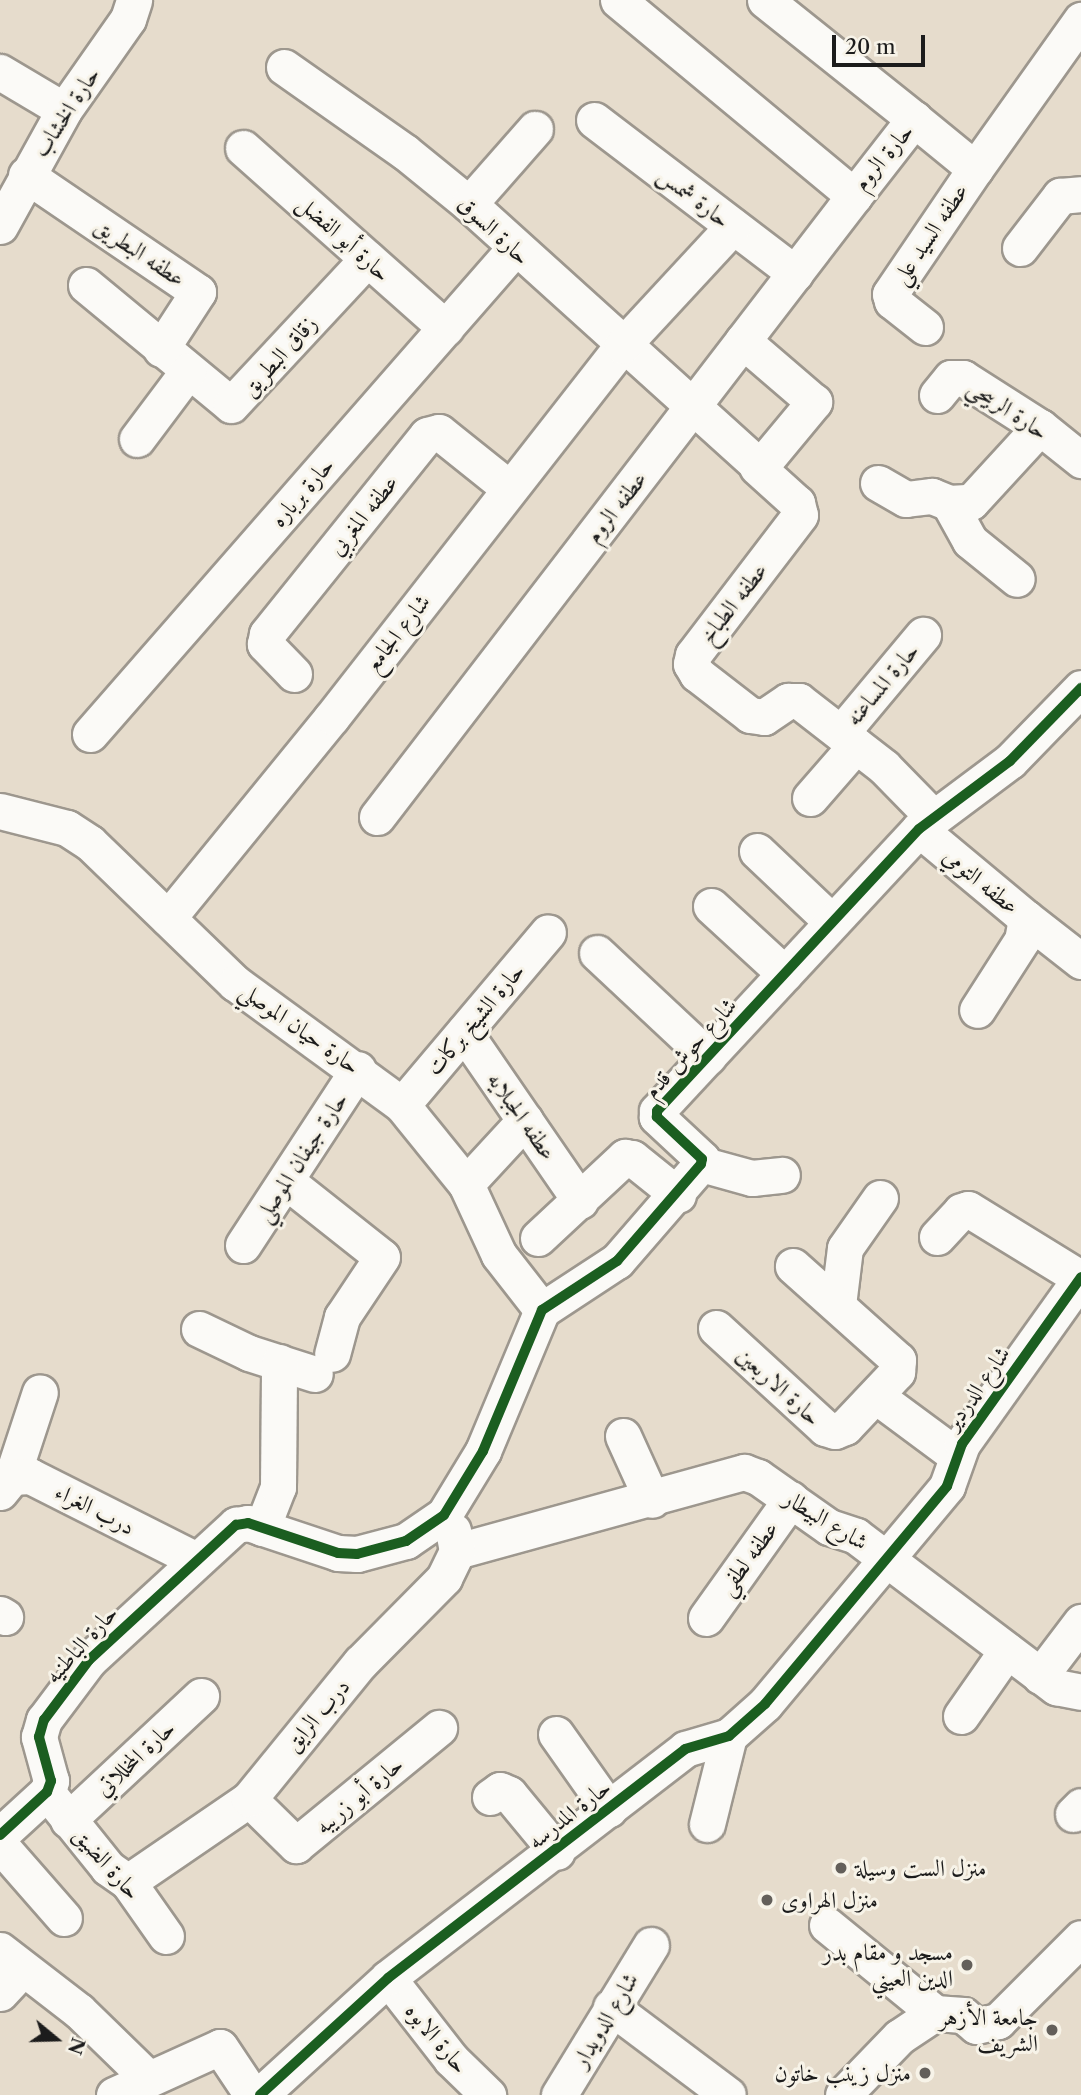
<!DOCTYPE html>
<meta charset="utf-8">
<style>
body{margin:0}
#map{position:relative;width:1081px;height:2095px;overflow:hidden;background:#e6dccc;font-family:"Libre Caslon Text",Amiri,serif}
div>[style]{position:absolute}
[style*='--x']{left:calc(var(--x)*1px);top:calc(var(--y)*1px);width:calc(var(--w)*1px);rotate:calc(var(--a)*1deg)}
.roads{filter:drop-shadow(2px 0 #9d978e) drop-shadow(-2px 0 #9d978e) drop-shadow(0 2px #9d978e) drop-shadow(0 -2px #9d978e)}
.street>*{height:35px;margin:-17.5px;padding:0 17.5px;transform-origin:17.5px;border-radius:17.5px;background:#fbfaf7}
.cycleway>*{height:10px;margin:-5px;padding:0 5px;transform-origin:5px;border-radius:5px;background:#1b5e20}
.dots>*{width:19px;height:19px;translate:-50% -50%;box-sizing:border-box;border:4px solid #f7f3e8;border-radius:50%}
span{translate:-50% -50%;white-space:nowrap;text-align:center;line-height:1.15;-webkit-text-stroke:6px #f7f3e8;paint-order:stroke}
.street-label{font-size:23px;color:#1c1c1c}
.poi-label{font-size:23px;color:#1c1c1c}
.left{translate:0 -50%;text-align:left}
.right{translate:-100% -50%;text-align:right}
.north{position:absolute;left:21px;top:2004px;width:70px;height:70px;-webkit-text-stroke:5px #f7f3e8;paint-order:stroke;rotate:109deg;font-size:19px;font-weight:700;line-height:28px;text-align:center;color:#1c1c1c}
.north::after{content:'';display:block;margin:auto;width:24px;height:32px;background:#1c1c1c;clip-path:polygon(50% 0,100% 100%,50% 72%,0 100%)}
.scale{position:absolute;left:832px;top:35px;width:93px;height:32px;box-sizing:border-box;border:4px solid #1c1c1c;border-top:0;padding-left:9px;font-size:21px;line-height:24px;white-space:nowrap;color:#1c1c1c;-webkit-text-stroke:5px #f7f3e8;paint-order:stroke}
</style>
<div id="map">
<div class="roads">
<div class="street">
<div style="--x:618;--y:0;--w:307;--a:39.7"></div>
<div style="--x:854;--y:196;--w:98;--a:-52.1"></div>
<div style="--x:914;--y:119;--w:79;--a:39.3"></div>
<div style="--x:975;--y:169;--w:183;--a:-54.6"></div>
<div style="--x:765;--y:0;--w:191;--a:38.6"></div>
<div style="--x:284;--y:67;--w:148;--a:35.1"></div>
<div style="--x:405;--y:152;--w:82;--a:39.1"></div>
<div style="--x:469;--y:204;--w:392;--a:42.1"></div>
<div style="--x:760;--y:467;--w:85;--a:-50.3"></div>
<div style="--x:814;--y:402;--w:94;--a:-139.3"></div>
<div style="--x:0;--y:72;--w:74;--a:30.7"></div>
<div style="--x:594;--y:120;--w:253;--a:37.3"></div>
<div style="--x:243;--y:148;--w:271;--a:41.6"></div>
<div style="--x:26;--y:175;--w:208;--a:34.2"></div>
<div style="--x:198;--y:292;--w:68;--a:123"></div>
<div style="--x:469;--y:204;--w:100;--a:-48.7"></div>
<div style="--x:0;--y:226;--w:132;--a:-61.1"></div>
<div style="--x:64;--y:110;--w:111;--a:-54.9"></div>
<div style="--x:128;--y:19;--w:20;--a:-72"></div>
<div style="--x:1020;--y:248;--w:66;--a:-52.4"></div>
<div style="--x:1060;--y:196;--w:21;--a:-5"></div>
<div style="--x:86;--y:285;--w:188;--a:39.6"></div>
<div style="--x:231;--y:405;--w:200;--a:-47"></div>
<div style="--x:925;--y:327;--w:42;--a:-141.8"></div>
<div style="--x:892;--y:301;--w:7;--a:-106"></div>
<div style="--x:890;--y:294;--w:151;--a:-55.8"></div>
<div style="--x:937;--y:395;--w:22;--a:-51"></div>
<div style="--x:951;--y:378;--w:12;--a:0"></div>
<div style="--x:963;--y:378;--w:91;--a:32.5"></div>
<div style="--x:1040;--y:427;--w:53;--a:38.8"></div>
<div style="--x:137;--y:439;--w:85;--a:-53.1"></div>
<div style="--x:757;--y:467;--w:54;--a:42"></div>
<div style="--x:797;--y:503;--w:12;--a:76"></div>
<div style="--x:800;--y:515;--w:176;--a:127.4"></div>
<div style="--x:693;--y:655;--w:9;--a:103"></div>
<div style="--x:691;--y:664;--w:12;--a:59"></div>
<div style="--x:697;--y:674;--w:67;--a:37.7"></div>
<div style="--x:750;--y:715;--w:14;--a:8"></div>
<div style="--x:764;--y:717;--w:29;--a:-34"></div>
<div style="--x:788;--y:701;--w:11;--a:0"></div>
<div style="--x:799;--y:701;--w:108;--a:37.8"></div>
<div style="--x:884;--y:767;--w:71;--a:45.6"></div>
<div style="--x:878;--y:483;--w:32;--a:30"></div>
<div style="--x:906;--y:499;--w:26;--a:-7"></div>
<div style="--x:932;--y:496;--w:18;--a:22"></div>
<div style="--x:949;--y:503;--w:22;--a:-3"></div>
<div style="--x:971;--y:502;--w:102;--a:-47.4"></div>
<div style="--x:949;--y:503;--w:43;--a:61.1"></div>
<div style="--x:970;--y:541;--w:60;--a:39"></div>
<div style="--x:294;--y:674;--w:42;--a:-134"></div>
<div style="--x:265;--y:644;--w:10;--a:-79"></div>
<div style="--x:267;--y:634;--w:255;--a:-51.2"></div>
<div style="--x:427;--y:435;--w:12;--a:-14"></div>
<div style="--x:439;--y:432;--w:90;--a:38.7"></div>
<div style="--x:841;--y:733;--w:128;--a:-50.1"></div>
<div style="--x:90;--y:734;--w:644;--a:-48.84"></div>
<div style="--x:810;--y:798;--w:70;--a:-49"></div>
<div style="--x:0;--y:811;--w:69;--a:14.2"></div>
<div style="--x:67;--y:828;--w:27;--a:33"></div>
<div style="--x:90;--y:843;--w:202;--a:44"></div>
<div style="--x:235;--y:983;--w:207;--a:36.1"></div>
<div style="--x:402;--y:1105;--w:102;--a:51"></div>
<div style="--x:466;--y:1184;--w:78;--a:65.1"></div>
<div style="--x:499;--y:1255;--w:70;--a:52"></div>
<div style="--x:377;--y:817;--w:783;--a:-52.47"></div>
<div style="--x:919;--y:829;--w:139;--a:39.8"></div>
<div style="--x:1026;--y:918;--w:22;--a:100"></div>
<div style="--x:1022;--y:940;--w:83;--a:122.7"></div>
<div style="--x:757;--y:851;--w:100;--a:43.4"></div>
<div style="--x:711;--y:906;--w:100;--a:42.6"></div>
<div style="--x:168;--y:918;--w:259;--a:-50.8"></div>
<div style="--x:332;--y:717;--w:471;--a:-52"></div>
<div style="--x:622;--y:346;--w:163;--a:-47.2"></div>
<div style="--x:1026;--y:918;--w:70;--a:38"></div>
<div style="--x:597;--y:953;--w:152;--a:43.1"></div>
<div style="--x:464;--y:1032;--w:205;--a:55.5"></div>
<div style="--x:402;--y:1105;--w:226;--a:-49.8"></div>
<div style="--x:701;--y:1164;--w:53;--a:15.4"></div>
<div style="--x:752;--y:1178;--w:30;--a:-6"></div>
<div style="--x:286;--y:1181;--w:122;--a:38.4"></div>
<div style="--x:382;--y:1257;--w:72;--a:123.7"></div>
<div style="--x:342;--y:1317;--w:38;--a:105"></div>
<div style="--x:466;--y:1184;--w:87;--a:-47.3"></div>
<div style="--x:937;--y:1237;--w:35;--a:-47"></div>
<div style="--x:961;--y:1211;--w:7;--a:-16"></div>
<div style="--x:968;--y:1209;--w:132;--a:31.6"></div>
<div style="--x:538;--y:1238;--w:119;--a:-43"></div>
<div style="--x:625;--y:1157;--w:7;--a:8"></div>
<div style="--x:632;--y:1158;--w:59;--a:38.8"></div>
<div style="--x:243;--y:1245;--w:210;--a:-56.8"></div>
<div style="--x:838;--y:1305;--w:57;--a:-83"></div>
<div style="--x:845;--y:1248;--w:61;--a:-55"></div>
<div style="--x:716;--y:1328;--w:148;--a:42.5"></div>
<div style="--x:825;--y:1428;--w:10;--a:17"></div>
<div style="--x:835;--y:1431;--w:11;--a:-22"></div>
<div style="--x:845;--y:1427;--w:76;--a:-46.6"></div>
<div style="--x:897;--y:1372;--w:12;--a:-85"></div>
<div style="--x:898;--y:1360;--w:141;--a:-138.2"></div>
<div style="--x:199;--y:1329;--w:55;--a:25.6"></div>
<div style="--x:249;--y:1353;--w:69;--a:17.7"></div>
<div style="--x:876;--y:1396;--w:101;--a:36.5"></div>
<div style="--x:623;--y:1436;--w:70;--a:65.6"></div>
<div style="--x:12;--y:1477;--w:89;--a:-71.8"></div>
<div style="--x:0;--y:1492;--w:19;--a:-51"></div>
<div style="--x:12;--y:1477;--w:18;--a:-3"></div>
<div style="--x:30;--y:1476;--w:184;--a:26.8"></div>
<div style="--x:262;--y:1528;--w:44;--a:-68.7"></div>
<div style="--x:278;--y:1487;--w:125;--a:-89.5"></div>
<div style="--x:457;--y:1551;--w:298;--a:-15.4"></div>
<div style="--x:744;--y:1472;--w:15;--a:20"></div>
<div style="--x:758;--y:1477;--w:87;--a:35.2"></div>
<div style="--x:829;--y:1527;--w:28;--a:18"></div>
<div style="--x:856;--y:1536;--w:251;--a:37.1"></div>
<div style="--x:1056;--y:1687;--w:25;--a:11"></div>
<div style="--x:0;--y:1614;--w:6;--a:31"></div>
<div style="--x:706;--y:1618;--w:146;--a:-54.5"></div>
<div style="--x:1040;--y:1676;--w:68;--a:-52.8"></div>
<div style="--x:961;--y:1716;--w:80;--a:-55.1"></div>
<div style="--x:556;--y:1734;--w:92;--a:54.8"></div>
<div style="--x:47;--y:1792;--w:97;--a:51.2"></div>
<div style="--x:108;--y:1868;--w:24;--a:35"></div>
<div style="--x:128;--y:1882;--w:66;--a:54.9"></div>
<div style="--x:490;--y:1797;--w:12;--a:-35"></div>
<div style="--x:500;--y:1790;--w:10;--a:24"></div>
<div style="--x:509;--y:1794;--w:75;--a:50.4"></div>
<div style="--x:249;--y:1799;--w:66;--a:44.4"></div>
<div style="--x:296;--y:1845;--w:185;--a:-39.3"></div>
<div style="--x:1073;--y:1814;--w:11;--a:-45"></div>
<div style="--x:68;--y:1820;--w:182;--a:-43"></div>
<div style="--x:707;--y:1824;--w:91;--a:-76"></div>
<div style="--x:0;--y:1835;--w:64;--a:-42.5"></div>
<div style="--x:47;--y:1792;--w:12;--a:-70"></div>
<div style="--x:51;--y:1781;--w:46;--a:-105.3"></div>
<div style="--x:39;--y:1737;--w:18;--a:-74"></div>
<div style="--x:44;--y:1720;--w:75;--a:-53.1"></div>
<div style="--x:89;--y:1660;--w:200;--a:-42.6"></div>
<div style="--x:236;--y:1525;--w:12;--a:-9"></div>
<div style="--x:248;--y:1523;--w:95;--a:18.4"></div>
<div style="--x:338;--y:1553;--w:19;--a:3"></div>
<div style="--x:357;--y:1554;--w:51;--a:-14.9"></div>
<div style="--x:406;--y:1541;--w:46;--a:-34.4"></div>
<div style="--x:444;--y:1515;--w:75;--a:-58.6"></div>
<div style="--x:483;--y:1451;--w:153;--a:-67.3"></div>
<div style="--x:542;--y:1310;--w:90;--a:-33.2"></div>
<div style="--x:617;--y:1261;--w:128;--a:-49.1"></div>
<div style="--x:701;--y:1164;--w:5;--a:-79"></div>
<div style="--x:702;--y:1159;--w:62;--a:-137"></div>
<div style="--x:657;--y:1117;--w:6;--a:-90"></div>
<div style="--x:657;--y:1111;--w:385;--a:-47.1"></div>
<div style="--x:919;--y:829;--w:114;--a:-36.8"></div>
<div style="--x:1010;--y:761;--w:102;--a:-45.8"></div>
<div style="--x:0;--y:1845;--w:97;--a:48.8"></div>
<div style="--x:128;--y:1882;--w:147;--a:-34.4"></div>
<div style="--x:249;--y:1799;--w:176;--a:-50.8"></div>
<div style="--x:360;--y:1663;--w:120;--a:-45.3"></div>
<div style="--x:444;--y:1578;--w:30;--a:-64"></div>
<div style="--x:457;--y:1551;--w:21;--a:-101"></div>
<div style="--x:827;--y:1925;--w:139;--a:39.2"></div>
<div style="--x:0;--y:1950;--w:100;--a:37.7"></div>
<div style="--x:79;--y:2011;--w:96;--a:44.2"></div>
<div style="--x:388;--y:1978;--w:103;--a:52.1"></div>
<div style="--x:451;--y:2059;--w:52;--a:44.2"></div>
<div style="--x:0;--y:1993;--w:33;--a:-47"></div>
<div style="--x:611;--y:2007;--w:146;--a:36.9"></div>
<div style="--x:114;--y:2095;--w:116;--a:-24.4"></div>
<div style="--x:220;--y:2047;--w:58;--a:56.3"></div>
<div style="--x:260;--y:2095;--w:173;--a:-42.4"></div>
<div style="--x:388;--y:1978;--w:375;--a:-37.6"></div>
<div style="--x:685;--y:1749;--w:46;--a:-16.5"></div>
<div style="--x:729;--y:1736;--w:48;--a:-41.6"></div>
<div style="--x:765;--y:1704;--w:284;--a:-50.1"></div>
<div style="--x:947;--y:1486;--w:45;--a:-70.3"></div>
<div style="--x:962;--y:1444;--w:205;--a:-54.5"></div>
<div style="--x:559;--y:2095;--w:176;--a:-58.5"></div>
<div style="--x:843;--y:2095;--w:81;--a:-46"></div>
<div style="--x:899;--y:2037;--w:43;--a:-33.7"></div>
<div style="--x:935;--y:2013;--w:28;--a:4"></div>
<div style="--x:963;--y:2015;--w:17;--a:40"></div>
<div style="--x:976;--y:2026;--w:23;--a:-13"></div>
<div style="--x:998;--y:2021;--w:117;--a:-45"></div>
</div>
</div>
<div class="cycleway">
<div style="--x:0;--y:1835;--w:64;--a:-42.5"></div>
<div style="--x:47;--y:1792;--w:12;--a:-70"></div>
<div style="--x:51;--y:1781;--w:46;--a:-105.3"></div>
<div style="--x:39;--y:1737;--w:18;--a:-74"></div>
<div style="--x:44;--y:1720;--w:75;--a:-53.1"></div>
<div style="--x:89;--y:1660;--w:200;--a:-42.6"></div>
<div style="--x:236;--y:1525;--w:12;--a:-9"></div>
<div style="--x:248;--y:1523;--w:95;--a:18.4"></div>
<div style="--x:338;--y:1553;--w:19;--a:3"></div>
<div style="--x:357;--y:1554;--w:51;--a:-14.9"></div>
<div style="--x:406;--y:1541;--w:46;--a:-34.4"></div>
<div style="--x:444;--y:1515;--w:75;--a:-58.6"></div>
<div style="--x:483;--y:1451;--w:153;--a:-67.3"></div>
<div style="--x:542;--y:1310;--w:90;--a:-33.2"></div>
<div style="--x:617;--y:1261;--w:128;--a:-49.1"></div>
<div style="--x:701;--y:1164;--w:5;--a:-79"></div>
<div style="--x:702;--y:1159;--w:62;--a:-137"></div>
<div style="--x:657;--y:1117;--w:6;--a:-90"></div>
<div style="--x:657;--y:1111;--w:385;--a:-47.1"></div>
<div style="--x:919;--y:829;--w:114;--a:-36.8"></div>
<div style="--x:1010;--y:761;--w:102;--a:-45.8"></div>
<div style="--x:260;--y:2095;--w:173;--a:-42.4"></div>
<div style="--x:388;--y:1978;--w:375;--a:-37.6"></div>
<div style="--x:685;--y:1749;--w:46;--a:-16.5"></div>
<div style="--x:729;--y:1736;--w:48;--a:-41.6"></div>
<div style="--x:765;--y:1704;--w:284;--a:-50.1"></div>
<div style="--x:947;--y:1486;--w:45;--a:-70.3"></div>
<div style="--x:962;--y:1444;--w:205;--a:-54.5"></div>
</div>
<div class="dots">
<div style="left:841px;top:1868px;background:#635f5a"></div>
<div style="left:767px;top:1900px;background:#635f5a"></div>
<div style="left:967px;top:1965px;background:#635f5a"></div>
<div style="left:1052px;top:2030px;background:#635f5a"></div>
<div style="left:925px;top:2073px;background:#635f5a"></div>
</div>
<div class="street-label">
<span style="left:66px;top:112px;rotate:-57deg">حارة الخشاب</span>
<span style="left:883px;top:157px;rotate:-50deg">حارة الروم</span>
<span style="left:694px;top:197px;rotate:37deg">حارة شمس</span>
<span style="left:494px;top:230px;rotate:43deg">حارة السوق</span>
<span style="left:930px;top:234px;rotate:-56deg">عطفه السيد علي</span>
<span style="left:344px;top:238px;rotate:42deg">حارة أبو الفضل</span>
<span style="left:140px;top:252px;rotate:34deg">عطفه البطريق</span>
<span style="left:279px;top:356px;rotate:-48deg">زقاق البطريق</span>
<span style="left:1008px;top:409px;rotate:33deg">حارة الربيحي</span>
<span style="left:302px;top:492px;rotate:-49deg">حارة برباره</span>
<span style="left:616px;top:507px;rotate:-52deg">عطفه الروم</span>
<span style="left:363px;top:515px;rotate:-51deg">عطفه المغربي</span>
<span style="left:733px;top:603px;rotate:-52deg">عطفه الطباخ</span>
<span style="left:397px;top:633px;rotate:-52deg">شارع الجامع</span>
<span style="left:882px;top:684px;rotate:-50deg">حارة المساعنه</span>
<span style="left:981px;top:881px;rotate:39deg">عطفه التومي</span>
<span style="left:475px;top:1019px;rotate:-50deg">حارة الشيخ بركات</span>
<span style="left:300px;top:1028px;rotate:35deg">حارة حيان الموصلي</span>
<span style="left:690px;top:1048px;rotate:-48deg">شارع حوش قدم</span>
<span style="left:522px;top:1116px;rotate:55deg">عطفه الجبلايه</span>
<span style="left:301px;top:1157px;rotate:-57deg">حارة جيفان الموصلي</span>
<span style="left:779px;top:1386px;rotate:42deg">حارة الاربعين</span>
<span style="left:977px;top:1388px;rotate:-55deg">شارع الدردير</span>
<span style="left:95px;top:1509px;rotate:27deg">درب الغراء</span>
<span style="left:826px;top:1520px;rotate:31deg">شارع البيطار</span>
<span style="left:748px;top:1558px;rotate:-54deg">عطفه لطفي</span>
<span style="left:81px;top:1644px;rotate:-48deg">حارة الباطنيه</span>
<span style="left:317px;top:1715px;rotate:-50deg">درب الرايق</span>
<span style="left:135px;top:1758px;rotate:-43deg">حارة المخللاتي</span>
<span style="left:359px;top:1795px;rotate:-40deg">حارة أبو زريبه</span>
<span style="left:569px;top:1814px;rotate:-38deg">حارة المدرسه</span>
<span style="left:107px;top:1863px;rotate:48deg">حارة الضيق</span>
<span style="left:605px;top:2020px;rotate:-59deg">شارع الدويدار</span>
<span style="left:437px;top:2038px;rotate:50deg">حارة الابوه</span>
</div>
<div class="poi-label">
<span class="left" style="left:855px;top:1868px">منزل الست وسيلة</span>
<span class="left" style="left:781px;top:1900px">منزل الهراوى</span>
<span class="right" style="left:953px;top:1965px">مسجد و مقام بدر<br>الدين العيني</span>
<span class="right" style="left:1038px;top:2030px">جامعة الأزهر<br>الشريف</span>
<span class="right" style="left:911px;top:2073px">منزل زينب خاتون</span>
</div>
<div class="north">N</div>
<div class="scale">20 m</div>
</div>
